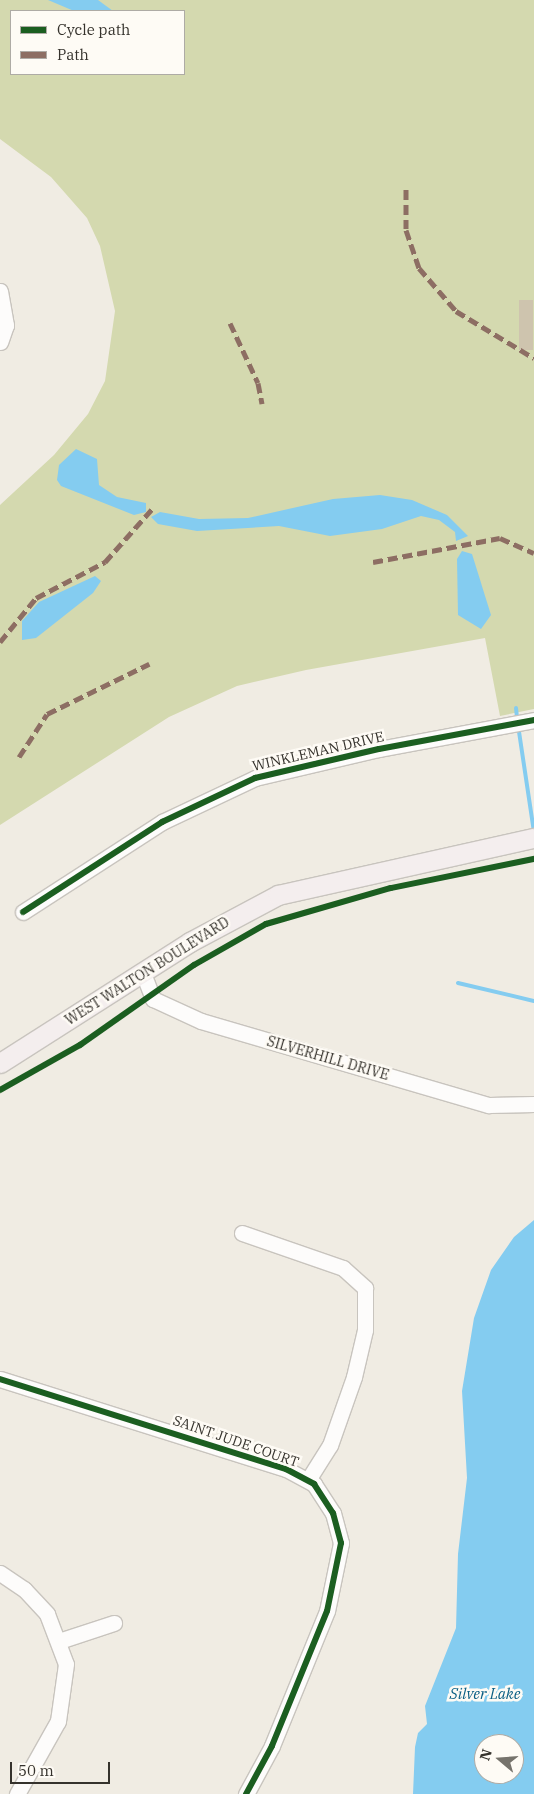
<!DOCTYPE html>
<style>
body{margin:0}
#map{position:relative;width:534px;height:1794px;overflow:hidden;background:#f0ece3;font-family:"IBM Plex Serif",serif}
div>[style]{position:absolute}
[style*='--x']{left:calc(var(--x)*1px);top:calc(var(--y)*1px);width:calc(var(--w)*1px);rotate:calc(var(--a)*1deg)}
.green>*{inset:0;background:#d4d9af}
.water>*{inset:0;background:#84ccf0}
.stream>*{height:4px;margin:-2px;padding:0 2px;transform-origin:2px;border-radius:2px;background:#84ccf0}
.building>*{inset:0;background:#cec4ae;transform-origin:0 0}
.roads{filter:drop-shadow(1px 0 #c8c4be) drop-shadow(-1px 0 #c8c4be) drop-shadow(0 1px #c8c4be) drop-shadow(0 -1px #c8c4be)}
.minor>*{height:15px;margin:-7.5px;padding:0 7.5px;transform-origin:7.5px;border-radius:7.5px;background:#fdfcfb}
.major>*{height:19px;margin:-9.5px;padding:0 9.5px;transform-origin:9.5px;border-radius:9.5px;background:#f4eeee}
.quiet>*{height:5px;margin-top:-2.5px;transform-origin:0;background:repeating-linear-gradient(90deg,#8d6e63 0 10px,transparent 0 15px)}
.cycleway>*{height:6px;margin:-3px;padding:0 3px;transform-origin:3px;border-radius:3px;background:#1b5e20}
span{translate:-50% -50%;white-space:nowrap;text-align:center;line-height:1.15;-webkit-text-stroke:5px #fefbf5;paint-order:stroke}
.street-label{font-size:14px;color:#35322c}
.water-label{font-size:15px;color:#0b5f84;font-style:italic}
.legend{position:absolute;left:10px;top:10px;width:175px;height:65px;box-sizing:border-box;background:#fefbf5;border:1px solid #aeaba5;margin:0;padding:6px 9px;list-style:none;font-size:15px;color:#35322c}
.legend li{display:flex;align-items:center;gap:10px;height:25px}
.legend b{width:25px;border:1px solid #aeaba5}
.north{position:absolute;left:474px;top:1734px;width:50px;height:50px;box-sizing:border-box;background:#fefbf5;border:1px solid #aeaba5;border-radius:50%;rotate:288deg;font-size:14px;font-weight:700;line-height:20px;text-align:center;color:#35322c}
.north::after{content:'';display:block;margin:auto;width:18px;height:22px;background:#76736c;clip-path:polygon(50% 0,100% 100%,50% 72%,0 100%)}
.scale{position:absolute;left:10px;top:1762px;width:100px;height:22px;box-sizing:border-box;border:2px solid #35322c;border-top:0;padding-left:6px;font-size:15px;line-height:18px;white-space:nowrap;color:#35322c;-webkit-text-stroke:4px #fefbf5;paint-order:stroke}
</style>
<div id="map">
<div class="green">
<div style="clip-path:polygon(evenodd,0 0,534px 0,534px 709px,500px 716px,485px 638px,306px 670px,237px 686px,169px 717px,0 825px,0 505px,54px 455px,88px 414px,105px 381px,115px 311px,100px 246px,87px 218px,51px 177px,0 139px,0 0,11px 11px,184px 11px,184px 74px,11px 74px,11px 11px)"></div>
</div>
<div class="water">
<div style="clip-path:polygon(48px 0,98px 0,113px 11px,74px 11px)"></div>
<div style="clip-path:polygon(76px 449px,97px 459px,99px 485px,117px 497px,146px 503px,146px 512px,134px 515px,61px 486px,57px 480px,59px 465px)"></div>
<div style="clip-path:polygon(380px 495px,412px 500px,447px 515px,468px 536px,456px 541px,455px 532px,439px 520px,421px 516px,382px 529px,330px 536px,279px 526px,197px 531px,158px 524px,151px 517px,160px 512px,199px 519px,248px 518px,333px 499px)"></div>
<div style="clip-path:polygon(462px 551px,472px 554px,491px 615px,481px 629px,458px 615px,457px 559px)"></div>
<div style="clip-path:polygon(95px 576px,101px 581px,93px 593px,36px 638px,22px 640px,22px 621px,39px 602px)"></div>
<div style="clip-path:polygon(evenodd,534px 1220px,534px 1794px,413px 1794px,415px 1747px,418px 1733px,427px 1724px,425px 1706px,456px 1628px,458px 1554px,467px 1478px,462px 1391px,474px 1318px,491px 1270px,514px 1237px,534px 1220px,484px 1744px,514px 1744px,514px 1774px,484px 1774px,484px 1744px)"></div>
</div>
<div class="stream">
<div style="--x:516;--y:708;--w:10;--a:84"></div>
<div style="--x:518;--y:725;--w:108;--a:81.5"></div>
<div style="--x:458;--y:983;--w:78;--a:13.3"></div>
</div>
<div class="building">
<div style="left:519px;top:300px;width:14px;height:50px"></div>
</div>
<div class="roads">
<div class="minor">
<div style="--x:0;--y:291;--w:35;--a:80"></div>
<div style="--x:6;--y:325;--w:18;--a:109"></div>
<div style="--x:23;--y:912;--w:166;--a:-32.9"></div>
<div style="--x:162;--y:822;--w:103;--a:-25.3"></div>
<div style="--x:255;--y:778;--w:127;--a:-13.2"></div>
<div style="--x:379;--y:749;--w:158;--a:-10.6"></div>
<div style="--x:143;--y:973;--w:28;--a:69"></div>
<div style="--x:153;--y:999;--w:53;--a:24.6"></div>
<div style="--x:201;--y:1021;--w:300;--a:16.3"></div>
<div style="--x:489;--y:1105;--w:45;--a:-1.3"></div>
<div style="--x:242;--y:1233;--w:107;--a:19.1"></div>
<div style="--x:343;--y:1268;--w:30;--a:42"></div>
<div style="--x:365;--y:1288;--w:42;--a:90"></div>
<div style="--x:365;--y:1330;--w:48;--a:103.2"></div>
<div style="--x:354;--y:1377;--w:72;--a:109.4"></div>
<div style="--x:330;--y:1445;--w:41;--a:122.2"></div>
<div style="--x:0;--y:1379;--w:300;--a:17.5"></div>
<div style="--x:286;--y:1469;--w:32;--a:28"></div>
<div style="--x:314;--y:1484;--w:35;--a:57"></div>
<div style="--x:333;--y:1513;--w:31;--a:75"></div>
<div style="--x:341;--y:1543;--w:69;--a:101.6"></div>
<div style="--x:327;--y:1611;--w:146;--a:112.2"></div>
<div style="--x:272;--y:1746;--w:55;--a:118.4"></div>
<div style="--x:0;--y:1573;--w:29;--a:34"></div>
<div style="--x:24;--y:1589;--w:34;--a:47"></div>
<div style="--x:47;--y:1614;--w:53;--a:69.2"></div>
<div style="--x:66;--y:1664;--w:58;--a:98"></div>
<div style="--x:58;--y:1721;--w:84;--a:119.3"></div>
<div style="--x:59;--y:1641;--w:58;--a:-18.1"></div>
</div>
<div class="major">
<div style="--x:0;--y:1063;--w:225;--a:-32.5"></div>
<div style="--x:190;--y:942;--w:100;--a:-28.1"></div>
<div style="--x:278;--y:895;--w:262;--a:-12.6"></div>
</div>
</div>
<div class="quiet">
<div style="--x:406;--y:189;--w:41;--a:90"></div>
<div style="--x:406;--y:230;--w:40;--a:71.1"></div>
<div style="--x:419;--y:268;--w:57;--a:49.3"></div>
<div style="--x:456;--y:311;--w:91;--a:31.1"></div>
<div style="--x:230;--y:323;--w:66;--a:65"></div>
<div style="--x:258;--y:383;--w:21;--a:79"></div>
<div style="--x:373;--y:562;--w:129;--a:-10.7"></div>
<div style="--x:500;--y:538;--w:37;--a:24"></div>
<div style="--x:0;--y:642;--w:57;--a:-50.7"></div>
<div style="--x:36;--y:598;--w:78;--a:-27.6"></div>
<div style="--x:105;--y:562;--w:71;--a:-48.4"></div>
<div style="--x:19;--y:757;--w:51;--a:-56.9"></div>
<div style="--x:47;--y:714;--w:114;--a:-26.1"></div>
</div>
<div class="cycleway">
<div style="--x:23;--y:912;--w:166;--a:-32.9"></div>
<div style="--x:162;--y:822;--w:103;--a:-25.3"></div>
<div style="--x:255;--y:778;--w:127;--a:-13.2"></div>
<div style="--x:379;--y:749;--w:158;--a:-10.6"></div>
<div style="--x:0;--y:1090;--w:92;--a:-29.4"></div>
<div style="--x:80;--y:1045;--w:139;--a:-35.1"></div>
<div style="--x:194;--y:965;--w:83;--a:-29.7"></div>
<div style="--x:266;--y:924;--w:130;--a:-16.1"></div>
<div style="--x:391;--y:888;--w:146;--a:-11.5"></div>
<div style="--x:0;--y:1379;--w:300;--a:17.5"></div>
<div style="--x:286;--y:1469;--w:32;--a:28"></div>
<div style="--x:314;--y:1484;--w:35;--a:57"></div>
<div style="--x:333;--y:1513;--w:31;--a:75"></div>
<div style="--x:341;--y:1543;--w:69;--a:101.6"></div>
<div style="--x:327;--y:1611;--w:146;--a:112.2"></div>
<div style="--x:272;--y:1746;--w:55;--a:118.4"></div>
</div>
<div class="street-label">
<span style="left:318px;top:751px;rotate:-13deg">WINKLEMAN DRIVE</span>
<span style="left:147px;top:971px;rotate:-32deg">WEST WALTON BOULEVARD</span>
<span style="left:328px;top:1058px;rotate:16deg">SILVERHILL DRIVE</span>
<span style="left:236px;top:1441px;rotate:19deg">SAINT JUDE COURT</span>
</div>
<div class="water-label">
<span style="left:485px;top:1694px">Silver Lake</span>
</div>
<ul class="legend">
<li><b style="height:6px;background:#1b5e20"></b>Cycle path</li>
<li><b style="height:6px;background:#8d6e63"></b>Path</li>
</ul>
<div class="north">N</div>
<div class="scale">50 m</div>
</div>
